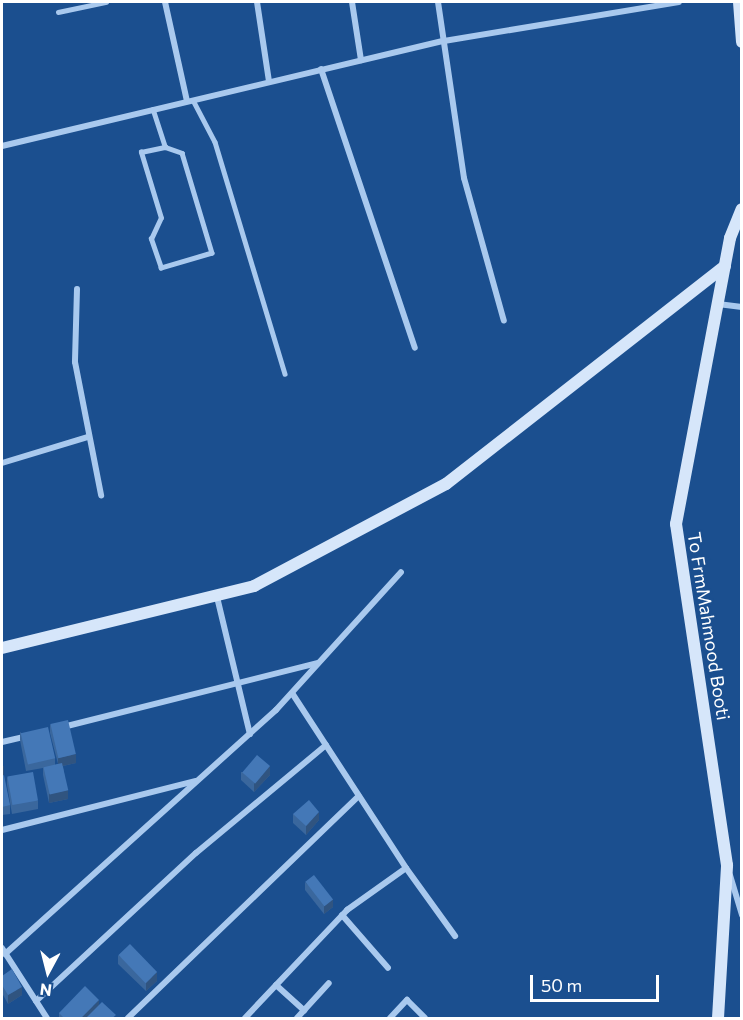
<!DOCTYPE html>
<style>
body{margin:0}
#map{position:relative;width:743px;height:1020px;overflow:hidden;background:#1b4f8f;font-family:Commissioner,sans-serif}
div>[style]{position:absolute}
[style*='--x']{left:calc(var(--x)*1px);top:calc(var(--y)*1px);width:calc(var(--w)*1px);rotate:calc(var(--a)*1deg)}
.lane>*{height:4.5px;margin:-2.25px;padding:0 2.25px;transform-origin:2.25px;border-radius:2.25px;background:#a9c9ee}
.street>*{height:6px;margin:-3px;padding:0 3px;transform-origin:3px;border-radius:3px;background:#a9c9ee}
.secondary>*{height:12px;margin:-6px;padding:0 6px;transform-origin:6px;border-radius:6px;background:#d6e6fa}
.wall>*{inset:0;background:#3a679d}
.shaded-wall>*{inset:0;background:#305480;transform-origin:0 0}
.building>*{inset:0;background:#4478b7;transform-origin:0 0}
span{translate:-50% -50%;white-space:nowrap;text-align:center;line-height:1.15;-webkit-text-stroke:4.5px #1b4f8f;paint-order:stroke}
.street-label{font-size:18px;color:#fff}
.frame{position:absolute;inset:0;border:3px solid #fff;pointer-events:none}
.north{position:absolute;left:18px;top:942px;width:60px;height:60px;-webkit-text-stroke:4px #1b4f8f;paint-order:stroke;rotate:187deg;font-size:16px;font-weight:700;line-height:24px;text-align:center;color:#fff}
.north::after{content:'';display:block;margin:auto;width:21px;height:27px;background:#fff;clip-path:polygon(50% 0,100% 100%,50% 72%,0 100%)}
.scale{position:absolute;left:530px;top:975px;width:129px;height:27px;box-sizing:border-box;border:3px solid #fff;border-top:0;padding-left:8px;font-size:18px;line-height:21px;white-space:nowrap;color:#fff;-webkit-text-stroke:4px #1b4f8f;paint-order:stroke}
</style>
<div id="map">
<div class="lane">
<div style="--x:58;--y:12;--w:49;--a:-11.8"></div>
<div style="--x:193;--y:100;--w:47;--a:62.4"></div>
<div style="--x:215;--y:142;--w:242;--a:73.2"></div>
<div style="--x:153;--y:109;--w:40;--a:72"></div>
<div style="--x:165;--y:147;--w:18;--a:19"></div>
<div style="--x:182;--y:153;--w:104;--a:73.3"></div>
<div style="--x:212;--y:253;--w:53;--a:163.6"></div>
<div style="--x:161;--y:268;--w:31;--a:-109"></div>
<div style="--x:151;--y:239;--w:23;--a:-65"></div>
<div style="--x:161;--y:218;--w:69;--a:-106.9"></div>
<div style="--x:141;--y:152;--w:25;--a:-12"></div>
</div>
<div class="street">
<div style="--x:165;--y:2;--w:101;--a:77.5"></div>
<div style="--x:257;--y:2;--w:80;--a:81.4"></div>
<div style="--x:352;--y:2;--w:59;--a:81.2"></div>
<div style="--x:438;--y:2;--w:178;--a:81.6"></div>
<div style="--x:464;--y:178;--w:148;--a:74.4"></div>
<div style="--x:321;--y:69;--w:294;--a:71.4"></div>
<div style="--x:2;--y:146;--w:454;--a:-13.4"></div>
<div style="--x:444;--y:41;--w:238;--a:-9.4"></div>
<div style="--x:77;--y:289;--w:73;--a:91.6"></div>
<div style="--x:75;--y:362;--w:136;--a:78.9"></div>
<div style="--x:718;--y:304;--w:24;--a:7"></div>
<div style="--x:2;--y:463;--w:90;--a:-16.8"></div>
<div style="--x:217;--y:597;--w:141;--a:76.5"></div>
<div style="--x:292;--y:693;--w:209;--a:56.9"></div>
<div style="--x:406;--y:868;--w:84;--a:54.2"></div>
<div style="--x:63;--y:727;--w:263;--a:-14.1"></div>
<div style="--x:2;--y:742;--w:26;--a:-13"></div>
<div style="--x:2;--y:830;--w:200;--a:-14.2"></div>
<div style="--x:730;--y:875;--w:42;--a:73.3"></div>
<div style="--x:342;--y:915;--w:70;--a:49"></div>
<div style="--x:2;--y:948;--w:83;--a:57.3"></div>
<div style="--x:5;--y:954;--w:365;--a:-42"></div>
<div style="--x:276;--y:710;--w:186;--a:-47.8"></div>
<div style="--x:276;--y:985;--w:38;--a:42"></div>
<div style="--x:36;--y:1001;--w:218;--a:-42.8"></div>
<div style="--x:196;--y:853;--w:169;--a:-39.7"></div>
<div style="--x:128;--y:1018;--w:320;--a:-43.9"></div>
<div style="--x:245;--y:1018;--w:149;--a:-46.6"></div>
<div style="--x:347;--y:910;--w:72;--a:-35.4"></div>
<div style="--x:297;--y:1018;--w:47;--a:-47.6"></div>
<div style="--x:390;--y:1018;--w:25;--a:-47"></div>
<div style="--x:407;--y:1000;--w:25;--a:45"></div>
</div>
<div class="secondary">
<div style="--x:739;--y:2;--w:40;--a:85.7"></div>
<div style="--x:2;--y:648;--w:260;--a:-13.8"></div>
<div style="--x:254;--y:586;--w:217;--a:-28"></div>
<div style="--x:446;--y:484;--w:354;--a:-38"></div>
<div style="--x:718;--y:1018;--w:153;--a:-86.6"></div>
<div style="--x:727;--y:865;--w:345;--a:-98.5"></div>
<div style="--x:676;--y:524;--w:291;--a:-79.3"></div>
<div style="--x:730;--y:238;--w:31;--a:-68"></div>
</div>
<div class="wall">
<div style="clip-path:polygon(50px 724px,76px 763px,63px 766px,68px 799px,49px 803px,43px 775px,43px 768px,26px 771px,20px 740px,20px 732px,55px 758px,55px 765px,58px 764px,50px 733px)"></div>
<div style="clip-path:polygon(241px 772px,270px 775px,254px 792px,241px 780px)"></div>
<div style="clip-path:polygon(2px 776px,10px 805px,10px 814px,2px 815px)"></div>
<div style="clip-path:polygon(7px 777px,38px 801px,38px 809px,12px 814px,7px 785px)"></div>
<div style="clip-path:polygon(293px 814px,319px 820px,306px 835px,293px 823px)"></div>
<div style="clip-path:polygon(305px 882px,333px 907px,324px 914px,305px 890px)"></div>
<div style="clip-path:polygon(118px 955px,157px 981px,146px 991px,118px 964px)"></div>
<div style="clip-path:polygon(2px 976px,22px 995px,8px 1004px,2px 993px)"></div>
<div style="clip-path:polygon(99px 1005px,116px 1018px,59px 1018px,59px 1013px)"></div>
</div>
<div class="shaded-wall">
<div style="clip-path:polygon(76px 754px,76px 763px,58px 767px,58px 758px)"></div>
<div style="left:2px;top:766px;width:2px;height:9px"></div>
<div style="clip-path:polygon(270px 766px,270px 775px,254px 792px,254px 784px)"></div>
<div style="clip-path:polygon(68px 790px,68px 799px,49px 803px,49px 794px)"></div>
<div style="clip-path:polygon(319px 812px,319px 820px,306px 835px,306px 826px)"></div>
<div style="clip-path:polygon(333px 899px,333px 907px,324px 914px,324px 906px)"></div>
<div style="clip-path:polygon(157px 972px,157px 981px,146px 991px,146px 983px)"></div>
<div style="clip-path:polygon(22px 987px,22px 995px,8px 1004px,8px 995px)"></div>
<div style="clip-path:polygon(99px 1000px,99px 1008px,89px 1018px,81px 1018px)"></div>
</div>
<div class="building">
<div style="left:68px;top:720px;width:35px;height:18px;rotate:77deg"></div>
<div style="left:48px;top:727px;width:32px;height:28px;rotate:77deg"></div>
<div style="left:257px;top:755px;width:17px;height:23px;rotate:40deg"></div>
<div style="left:62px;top:763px;width:28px;height:19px;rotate:77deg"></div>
<div style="left:33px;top:772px;width:29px;height:26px;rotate:80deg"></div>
<div style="clip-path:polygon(4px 775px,10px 805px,2px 807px,2px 776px)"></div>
<div style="clip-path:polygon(309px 800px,319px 812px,306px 826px,293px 814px)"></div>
<div style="left:314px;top:875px;width:31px;height:11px;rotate:52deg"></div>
<div style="left:130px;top:944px;width:39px;height:16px;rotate:46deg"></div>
<div style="clip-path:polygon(12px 969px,22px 987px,8px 995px,2px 985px,2px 976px)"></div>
<div style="clip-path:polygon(85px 986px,99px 1000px,81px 1018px,64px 1018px,59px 1013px)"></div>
<div style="clip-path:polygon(102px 1002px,116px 1015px,112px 1018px,86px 1018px)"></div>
</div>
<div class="street-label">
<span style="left:709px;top:626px;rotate:81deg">To FrmMahmood Booti</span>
</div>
<div class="frame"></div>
<div class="north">N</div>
<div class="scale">50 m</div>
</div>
